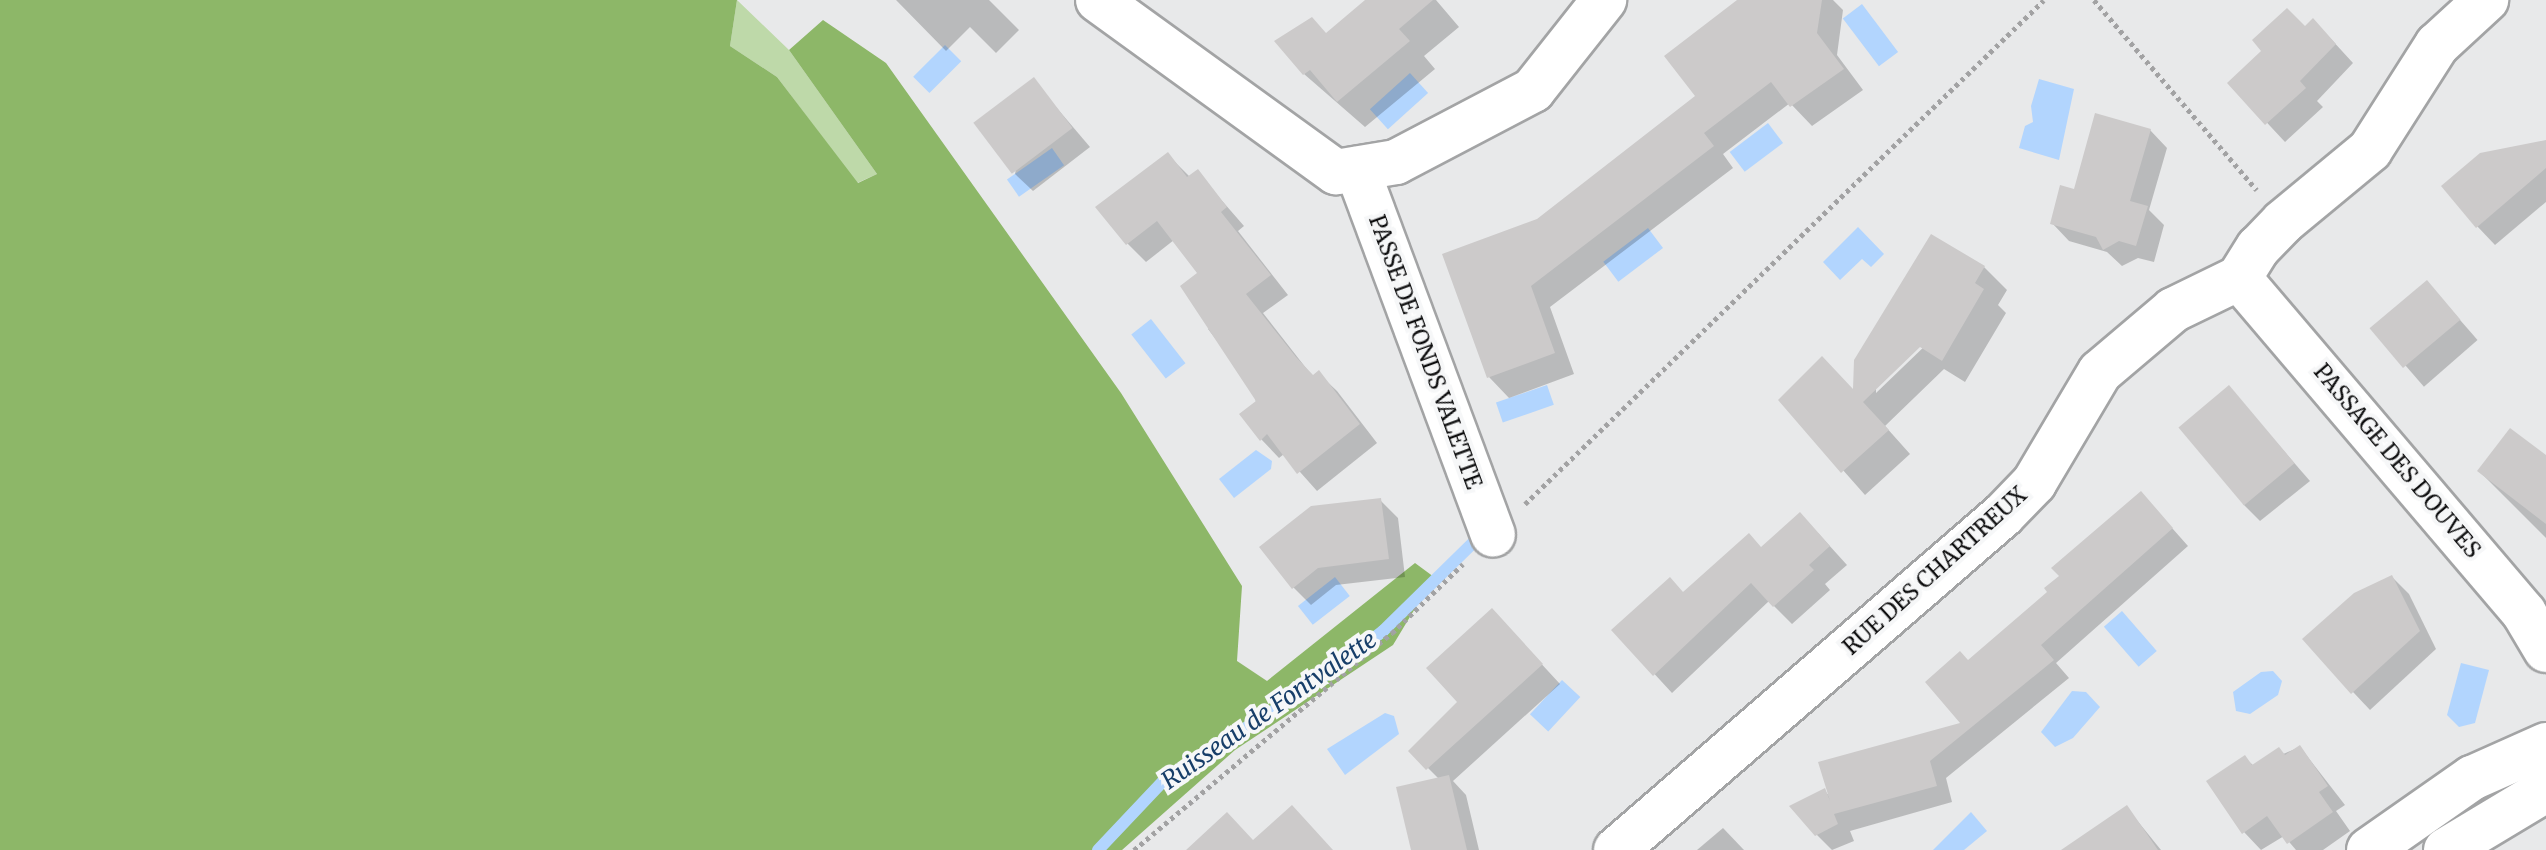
<!DOCTYPE html>
<style>
body{margin:0}
#map{position:relative;width:2546px;height:850px;overflow:hidden;background:#e8e9ea;font-family:Merriweather,serif}
div>[style]{position:absolute}
[style*='--x']{left:calc(var(--x)*1px);top:calc(var(--y)*1px);width:calc(var(--w)*1px);rotate:calc(var(--a)*1deg)}
.green>*{inset:0;background:#bed9a9}
.forest>*{inset:0;background:#8db768}
.water>*{inset:0;background:#b2d5fe;transform-origin:0 0}
.shadow>*{inset:0;background:#0003;transform-origin:0 0}
.stream>*{height:12px;margin:-6px;padding:0 6px;transform-origin:6px;border-radius:6px;background:#b2d5fe}
.building>*{inset:0;background:#cccaca;transform-origin:0 0}
.path>*{height:5px;margin-top:-2.5px;transform-origin:0;background:repeating-linear-gradient(90deg,#a2a2a3 0 4px,transparent 0 8px)}
.roads{filter:drop-shadow(2px 0 #a3a4a5) drop-shadow(-2px 0 #a3a4a5) drop-shadow(0 2px #a3a4a5) drop-shadow(0 -2px #a3a4a5)}
.minor>*{height:44px;margin:-22px;padding:0 22px;transform-origin:22px;border-radius:22px;background:#fff}
span{translate:-50% -50%;white-space:nowrap;text-align:center;line-height:1.15;-webkit-text-stroke:8px #f6f7f8;paint-order:stroke}
.street-label{font-size:22px;color:#0d0d0e}
.water-label{font-size:24px;color:#173e69;font-style:italic}
</style>
<div id="map">
<div class="green">
<div style="clip-path:polygon(737px 0,789px 50px,877px 174px,857px 183px,777px 77px,730px 46px)"></div>
</div>
<div class="forest">
<div style="clip-path:polygon(0 0,737px 0,730px 46px,777px 77px,858px 183px,877px 174px,789px 50px,823px 20px,886px 63px,1121px 393px,1242px 586px,1237px 661px,1267px 681px,1415px 563px,1434px 577px,1393px 645px,1235px 750px,1122px 850px,0 850px)"></div>
</div>
<div class="water">
<div style="left:1862px;top:4px;width:60px;height:24px;rotate:53deg"></div>
<div style="left:945px;top:45px;width:23px;height:45px;rotate:45deg"></div>
<div style="left:1410px;top:73px;width:27px;height:54px;rotate:48deg"></div>
<div style="clip-path:polygon(2039px 79px,2074px 89px,2059px 160px,2019px 148px,2025px 126px,2033px 122px,2031px 106px)"></div>
<div style="left:1768px;top:123px;width:25px;height:48px;rotate:53deg"></div>
<div style="left:1052px;top:148px;width:21px;height:55px;rotate:55deg"></div>
<div style="clip-path:polygon(1858px 227px,1884px 254px,1871px 267px,1862px 259px,1840px 280px,1823px 262px)"></div>
<div style="left:1648px;top:228px;width:25px;height:56px;rotate:53deg"></div>
<div style="left:1151px;top:319px;width:56px;height:25px;rotate:52deg"></div>
<div style="left:1547px;top:385px;width:21px;height:54px;rotate:71deg"></div>
<div style="clip-path:polygon(1256px 450px,1272px 461px,1271px 469px,1234px 498px,1219px 479px)"></div>
<div style="left:1335px;top:577px;width:24px;height:47px;rotate:52deg"></div>
<div style="left:2122px;top:611px;width:53px;height:24px;rotate:49deg"></div>
<div style="clip-path:polygon(2461px 663px,2489px 670px,2475px 723px,2459px 727px,2447px 715px)"></div>
<div style="clip-path:polygon(2273px 671px,2282px 681px,2278px 695px,2250px 714px,2236px 711px,2233px 692px,2261px 672px)"></div>
<div style="left:1562px;top:680px;width:25px;height:47px;rotate:43deg"></div>
<div style="clip-path:polygon(2072px 691px,2086px 692px,2100px 707px,2073px 738px,2055px 747px,2041px 732px)"></div>
<div style="clip-path:polygon(1385px 713px,1394px 716px,1399px 734px,1345px 775px,1327px 749px)"></div>
<div style="clip-path:polygon(1971px 812px,1987px 831px,1964px 850px,1933px 850px)"></div>
</div>
<div class="shadow">
<div style="clip-path:polygon(896px 0,989px 0,1019px 30px,996px 53px,970px 27px,946px 51px)"></div>
<div style="clip-path:polygon(1368px 0,1436px 0,1459px 27px,1424px 56px,1435px 69px,1365px 127px,1304px 74px,1327px 35px)"></div>
<div style="clip-path:polygon(1741px 0,1833px 0,1843px 10px,1837px 55px,1863px 90px,1812px 126px,1790px 103px,1723px 154px,1733px 168px,1550px 307px,1574px 374px,1509px 398px,1489px 377px,1538px 220px,1698px 96px)"></div>
<div style="clip-path:polygon(2305px 29px,2331px 39px,2353px 63px,2317px 101px,2323px 107px,2285px 142px,2230px 83px,2264px 51px)"></div>
<div style="clip-path:polygon(1033px 80px,1090px 147px,1033px 191px,1015px 174px)"></div>
<div style="clip-path:polygon(2150px 130px,2167px 148px,2149px 210px,2164px 225px,2154px 262px,2138px 258px,2122px 266px,2107px 252px,2069px 241px,2052px 223px,2076px 191px)"></div>
<div style="clip-path:polygon(2546px 142px,2546px 202px,2495px 245px,2477px 226px)"></div>
<div style="clip-path:polygon(1168px 155px,1190px 177px,1197px 172px,1244px 226px,1238px 231px,1288px 295px,1263px 313px,1313px 377px,1318px 373px,1337px 391px,1377px 443px,1317px 491px,1284px 454px,1279px 458px,1261px 439px,1254px 389px,1208px 329px,1213px 325px,1200px 273px,1174px 240px,1146px 262px,1127px 243px)"></div>
<div style="clip-path:polygon(evenodd,1984px 267px,2007px 290px,1998px 305px,2006px 313px,1965px 382px,1944px 369px,1885px 426px,1910px 454px,1865px 495px,1781px 400px,1855px 392px,1984px 267px,1926px 339px,1929px 342px,1876px 393px,1876px 387px,1926px 339px)"></div>
<div style="left:2427px;top:282px;width:77px;height:71px;rotate:49deg"></div>
<div style="clip-path:polygon(2229px 388px,2310px 481px,2260px 521px,2243px 504px)"></div>
<div style="clip-path:polygon(2546px 458px,2546px 538px,2479px 471px)"></div>
<div style="clip-path:polygon(2141px 493px,2188px 546px,2056px 663px,2069px 678px,1946px 778px,1952px 802px,1850px 831px,1854px 841px,1832px 850px,1816px 834px,1825px 791px,1830px 797px,1964px 724px,1969px 662px,2050px 592px)"></div>
<div style="clip-path:polygon(1380px 500px,1398px 518px,1405px 577px,1336px 585px,1311px 605px,1293px 587px)"></div>
<div style="clip-path:polygon(1818px 533px,1847px 565px,1825px 584px,1830px 590px,1792px 624px,1769px 601px,1672px 693px,1614px 630px,1762px 549px)"></div>
<div style="clip-path:polygon(2392px 577px,2409px 594px,2436px 649px,2370px 710px,2304px 640px)"></div>
<div style="clip-path:polygon(1510px 630px,1560px 684px,1453px 781px,1466px 795px,1479px 850px,1413px 850px,1439px 779px,1411px 751px,1460px 702px)"></div>
<div style="clip-path:polygon(2300px 747px,2345px 805px,2336px 811px,2350px 831px,2323px 850px,2296px 850px,2284px 836px,2261px 850px,2244px 832px,2245px 758px,2254px 766px)"></div>
<div style="clip-path:polygon(2127px 808px,2161px 850px,2075px 850px)"></div>
<div style="clip-path:polygon(1723px 828px,1744px 850px,1697px 850px)"></div>
</div>
<div class="stream">
<div style="--x:1098;--y:850;--w:100;--a:-46.6"></div>
<div style="--x:1167;--y:777;--w:159;--a:-31.9"></div>
<div style="--x:1302;--y:693;--w:102;--a:-37.4"></div>
<div style="--x:1383;--y:631;--w:132;--a:-44.4"></div>
</div>
<div class="building">
<div style="clip-path:polygon(1365px 0,1433px 0,1399px 29px,1410px 41px,1337px 102px,1310px 70px,1303px 75px,1274px 41px,1312px 17px,1326px 33px)"></div>
<div style="clip-path:polygon(1737px 0,1822px 0,1817px 33px,1844px 69px,1790px 107px,1771px 82px,1704px 133px,1714px 146px,1531px 286px,1555px 353px,1487px 378px,1442px 254px,1537px 219px,1695px 96px,1664px 56px)"></div>
<div style="clip-path:polygon(2287px 8px,2305px 26px,2313px 18px,2336px 44px,2300px 81px,2306px 88px,2265px 125px,2227px 83px,2261px 51px,2252px 40px)"></div>
<div style="left:1034px;top:77px;width:64px;height:76px;rotate:53deg"></div>
<div style="clip-path:polygon(2095px 113px,2151px 129px,2130px 201px,2148px 206px,2136px 246px,2119px 241px,2103px 250px,2096px 237px,2050px 224px,2060px 185px,2074px 189px)"></div>
<div style="clip-path:polygon(2546px 140px,2546px 168px,2476px 228px,2441px 186px,2480px 153px)"></div>
<div style="clip-path:polygon(1168px 152px,1187px 177px,1198px 169px,1227px 207px,1221px 212px,1271px 275px,1246px 294px,1296px 357px,1313px 375px,1319px 370px,1360px 424px,1297px 474px,1267px 434px,1260px 441px,1239px 414px,1256px 401px,1180px 286px,1197px 273px,1157px 221px,1126px 245px,1095px 207px)"></div>
<div style="clip-path:polygon(1931px 234px,1985px 266px,1975px 283px,1984px 289px,1942px 361px,1920px 347px,1863px 402px,1889px 430px,1841px 473px,1778px 400px,1822px 356px,1853px 389px,1854px 360px)"></div>
<div style="left:2427px;top:280px;width:52px;height:75px;rotate:50deg"></div>
<div style="left:2229px;top:385px;width:102px;height:66px;rotate:50deg"></div>
<div style="clip-path:polygon(2510px 428px,2546px 455px,2546px 524px,2477px 471px)"></div>
<div style="clip-path:polygon(2141px 491px,2173px 528px,2041px 645px,2054px 660px,1930px 761px,1937px 786px,1834px 814px,1838px 824px,1815px 836px,1789px 806px,1825px 788px,1830px 801px,1818px 762px,1960px 723px,1925px 682px,1960px 651px,1968px 660px,2047px 592px,2044px 588px,2059px 576px,2051px 568px)"></div>
<div style="clip-path:polygon(1381px 498px,1389px 559px,1318px 568px,1292px 589px,1259px 547px,1311px 506px)"></div>
<div style="clip-path:polygon(1800px 512px,1830px 546px,1809px 565px,1814px 570px,1773px 607px,1751px 583px,1653px 676px,1611px 630px,1670px 577px,1683px 592px,1749px 533px,1761px 547px)"></div>
<div style="clip-path:polygon(2392px 575px,2420px 631px,2351px 694px,2302px 639px,2354px 593px)"></div>
<div style="clip-path:polygon(1492px 608px,1543px 664px,1426px 770px,1408px 751px,1457px 702px,1426px 668px)"></div>
<div style="clip-path:polygon(2300px 745px,2328px 786px,2319px 792px,2333px 812px,2287px 844px,2267px 816px,2242px 834px,2206px 781px,2245px 755px,2252px 765px,2279px 747px,2285px 755px)"></div>
<div style="clip-path:polygon(1449px 775px,1467px 850px,1411px 850px,1396px 787px)"></div>
<div style="clip-path:polygon(1292px 805px,1333px 850px,1186px 850px,1227px 812px,1253px 840px)"></div>
<div style="clip-path:polygon(2127px 805px,2158px 850px,2061px 850px)"></div>
</div>
<div class="path">
<div style="--x:2094;--y:0;--w:250;--a:49.4"></div>
<div style="--x:1525;--y:504;--w:723;--a:-44.16"></div>
<div style="--x:1134;--y:850;--w:337;--a:-40.1"></div>
<div style="--x:1392;--y:633;--w:99;--a:-44.2"></div>
</div>
<div class="roads">
<div class="minor">
<div style="--x:1098;--y:0;--w:294;--a:35.9"></div>
<div style="--x:1336;--y:172;--w:61;--a:-9.5"></div>
<div style="--x:1396;--y:162;--w:155;--a:-27.7"></div>
<div style="--x:1533;--y:90;--w:115;--a:-51.7"></div>
<div style="--x:1357;--y:169;--w:390;--a:69.6"></div>
<div style="--x:2239;--y:278;--w:440;--a:49.6"></div>
<div style="--x:2524;--y:613;--w:43;--a:59.3"></div>
<div style="--x:1616;--y:850;--w:512;--a:-40.88"></div>
<div style="--x:2003;--y:515;--w:45;--a:-45.9"></div>
<div style="--x:2034;--y:483;--w:129;--a:-59.3"></div>
<div style="--x:2100;--y:372;--w:96;--a:-40.3"></div>
<div style="--x:2173;--y:310;--w:73;--a:-25.9"></div>
<div style="--x:2239;--y:278;--w:36;--a:-58"></div>
<div style="--x:2258;--y:248;--w:36;--a:-46"></div>
<div style="--x:2283;--y:222;--w:113;--a:-39.6"></div>
<div style="--x:2370;--y:150;--w:125;--a:-57.5"></div>
<div style="--x:2437;--y:45;--w:67;--a:-42.6"></div>
<div style="--x:2369;--y:850;--w:126;--a:-35"></div>
<div style="--x:2472;--y:778;--w:81;--a:-24"></div>
<div style="--x:2446;--y:850;--w:117;--a:-31"></div>
</div>
</div>
<div class="street-label">
<span style="left:1425px;top:352px;rotate:70deg">PASSE DE FONDS VALETTE</span>
<span style="left:2397px;top:461px;rotate:50deg">PASSAGE DES DOUVES</span>
<span style="left:1935px;top:571px;rotate:-42deg">RUE DES CHARTREUX</span>
</div>
<div class="water-label">
<span style="left:1269px;top:710px;rotate:-35deg">Ruisseau de Fontvalette</span>
</div>
</div>
